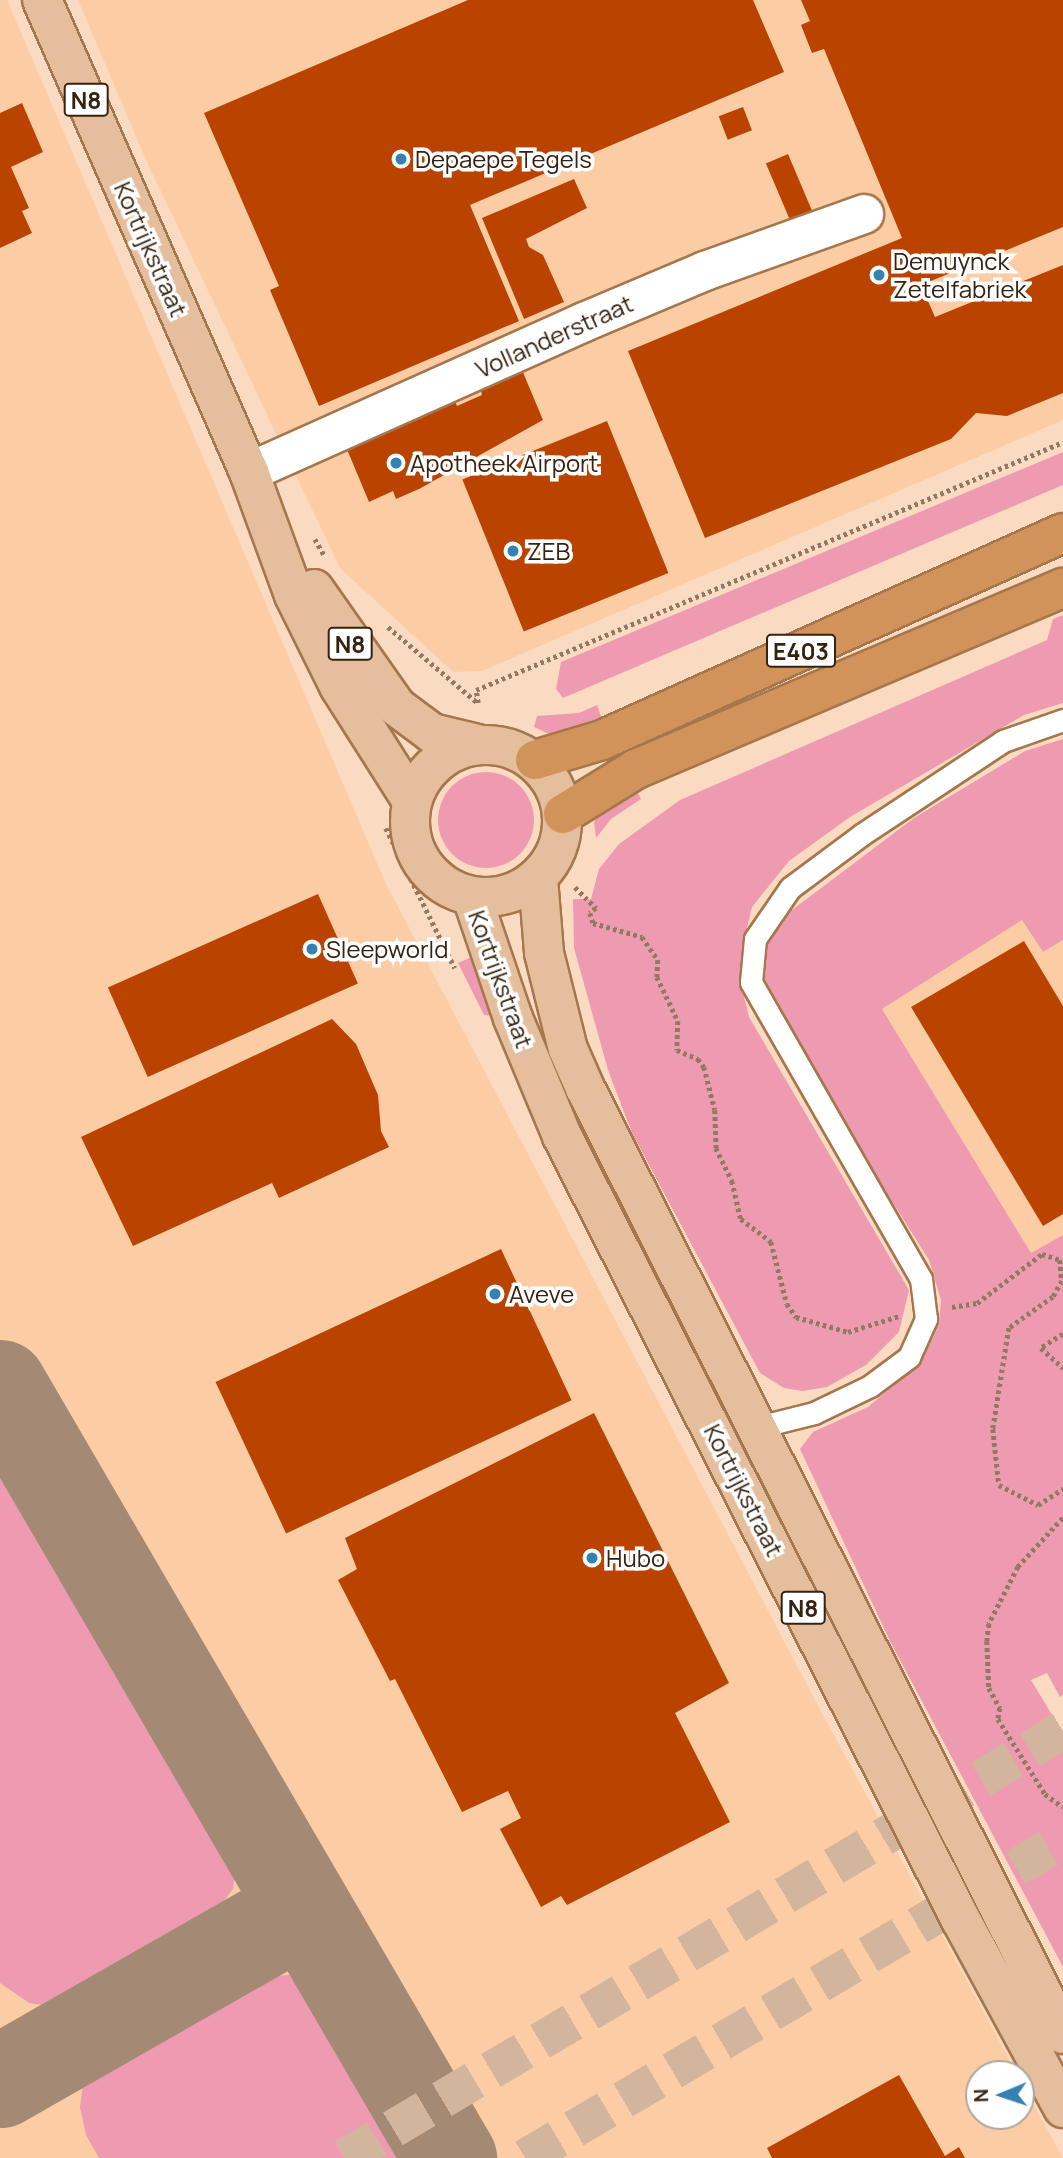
<!DOCTYPE html>
<style>
body{margin:0}
#map{position:relative;width:1063px;height:2158px;overflow:hidden;background:#fadac0;font-family:Manrope,sans-serif}
div>[style]{position:absolute}
[style*='--x']{left:calc(var(--x)*1px);top:calc(var(--y)*1px);width:calc(var(--w)*1px);rotate:calc(var(--a)*1deg)}
.built>*{inset:0;background:#fccda5}
.green>*{inset:0;background:#ee9bb2}
.round{border-radius:50%}
.taxiway>*{height:93px;margin:-46.5px;padding:0 46.5px;transform-origin:46.5px;border-radius:46.5px;background:#a48a74}
.building>*{inset:0;background:#ba4300;transform-origin:0 0}
.highway-tunnel>*{height:38px;margin-top:-19px;transform-origin:0;background:repeating-linear-gradient(90deg,#d3b59d 0 38px,transparent 0 57px)}
.path>*{height:4.5px;margin-top:-2.25px;transform-origin:0;background:repeating-linear-gradient(90deg,#927963 0 3.5px,transparent 0 7px)}
.roads{filter:drop-shadow(2px 0 #a6764c) drop-shadow(-2px 0 #a6764c) drop-shadow(0 2px #a6764c) drop-shadow(0 -2px #a6764c)}
.lane>*{height:21px;margin:-10.5px;padding:0 10.5px;transform-origin:10.5px;border-radius:10.5px;background:#fff}
.street>*{height:38px;margin:-19px;padding:0 19px;transform-origin:19px;border-radius:19px;background:#fff}
.primary>*{height:38px;margin:-19px;padding:0 19px;transform-origin:19px;border-radius:19px;background:#e4be9d}
.primary>.ring{margin:-19px;padding:0;box-sizing:content-box;background:none;border:38px solid #e4be9d;border-radius:50%}
.highway>*{height:38px;margin:-19px;padding:0 19px;transform-origin:19px;border-radius:19px;background:#d2935b}
.dots>*{width:19px;height:19px;translate:-50% -50%;box-sizing:border-box;border:4px solid #fff;border-radius:50%}
span{translate:-50% -50%;white-space:nowrap;text-align:center;line-height:1.15;-webkit-text-stroke:7px #fff;paint-order:stroke}
.shield-label span{padding:2px 5px;background:#fff;border:2px solid;border-radius:5px;-webkit-text-stroke-width:0}
.shield-label{font-size:23px;color:#352210;font-weight:700}
.poi-label{font-size:24px;color:#352210}
.left{translate:0 -50%;text-align:left}
.street-label{font-size:24px;color:#352210}
.north{position:absolute;left:965px;top:2060px;width:70px;height:70px;box-sizing:border-box;background:#fff;border:2px solid #aea79f;border-radius:50%;rotate:268deg;font-size:19px;font-weight:700;line-height:28px;text-align:center;color:#352210}
.north::after{content:'';display:block;margin:auto;width:24px;height:32px;background:#3581b4;clip-path:polygon(50% 0,100% 100%,50% 72%,0 100%)}
</style>
<div id="map">
<div class="built">
<div style="clip-path:polygon(0 0,7px 0,386px 884px,815px 1700px,1017px 2074px,979px 2074px,979px 2116px,1021px 2116px,1021px 2081px,1063px 2158px,0 2158px)"></div>
<div style="clip-path:polygon(78px 0,1063px 0,1063px 420px,482px 671px,453px 672px,340px 568px,146px 160px)"></div>
<div style="clip-path:polygon(1023px 919px,1043px 952px,1063px 940px,1063px 1235px,1031px 1254px,882px 1009px)"></div>
</div>
<div class="green">
<div style="clip-path:polygon(1063px 452px,1063px 485px,563px 698px,556px 689px,561px 662px)"></div>
<div style="clip-path:polygon(1063px 615px,1063px 703px,1024px 715px,850px 817px,789px 861px,752px 907px,743px 945px,742px 988px,749px 1017px,909px 1290px,899px 1332px,866px 1365px,827px 1387px,802px 1391px,784px 1388px,760px 1373px,632px 1133px,608px 1070px,574px 948px,573px 899px,591px 899px,599px 869px,619px 844px,680px 800px,1047px 640px,1053px 619px)"></div>
<div style="clip-path:polygon(597px 705px,605px 728px,562px 740px,534px 727px,537px 716px,579px 713px)"></div>
<div style="clip-path:polygon(1063px 739px,1063px 940px,1043px 952px,1022px 920px,882px 1009px,1031px 1253px,1063px 1235px,1063px 1695px,1060px 1697px,1047px 1673px,1031px 1680px,1063px 1733px,1063px 1967px,890px 1641px,800px 1449px,813px 1432px,868px 1407px,921px 1362px,939px 1325px,941px 1300px,929px 1260px,784px 1029px,765px 990px,759px 965px,769px 939px,788px 913px,914px 818px,1025px 751px)"></div>
<div class="round" style="left:438px;top:772px;width:96px;height:96px"></div>
<div style="clip-path:polygon(635px 787px,641px 799px,611px 819px,596px 838px,594px 822px,602px 810px)"></div>
<div style="clip-path:polygon(481px 953px,499px 1016px,484px 1015px,458px 963px)"></div>
<div style="clip-path:polygon(0 1442px,204px 1794px,234px 1854px,236px 1866px,233px 1889px,216px 1912px,72px 2000px,48px 2006px,29px 2003px,0 1983px)"></div>
<div style="clip-path:polygon(289px 1975px,314px 1992px,415px 2158px,99px 2158px,86px 2135px,80px 2107px,83px 2084px,103px 2062px,254px 1977px)"></div>
</div>
<div class="taxiway">
<div style="--x:0;--y:1386;--w:894;--a:59.76"></div>
<div style="--x:0;--y:2081;--w:349;--a:-29.7"></div>
</div>
<div class="building">
<div style="clip-path:polygon(468px 0,753px 0,784px 72px,470px 205px,519px 321px,319px 406px,270px 290px,279px 286px,204px 113px)"></div>
<div style="clip-path:polygon(801px 0,1063px 0,1063px 227px,921px 285px,935px 317px,1063px 265px,1063px 393px,1007px 416px,976px 413px,951px 439px,705px 538px,628px 351px,902px 238px,824px 49px,812px 53px,801px 25px,810px 21px)"></div>
<div style="clip-path:polygon(22px 103px,43px 152px,11px 167px,29px 208px,22px 211px,32px 233px,0 248px,0 113px)"></div>
<div style="left:743px;top:107px;width:25px;height:26px;rotate:69deg"></div>
<div style="left:788px;top:154px;width:64px;height:24px;rotate:67deg"></div>
<div style="clip-path:polygon(574px 179px,587px 208px,526px 239px,529px 247px,543px 255px,564px 302px,524px 319px,482px 218px)"></div>
<div style="clip-path:polygon(522px 370px,543px 420px,419px 489px,396px 499px,393px 491px,369px 502px,346px 447px,454px 399px,457px 406px,482px 395px,480px 388px)"></div>
<div style="left:607px;top:421px;width:164px;height:156px;rotate:68deg"></div>
<div style="left:318px;top:894px;width:98px;height:230px;rotate:66deg"></div>
<div style="clip-path:polygon(1024px 941px,1063px 1006px,1063px 1214px,1043px 1226px,911px 1007px)"></div>
<div style="clip-path:polygon(332px 1019px,356px 1044px,378px 1095px,381px 1131px,389px 1147px,279px 1198px,272px 1183px,133px 1246px,81px 1137px)"></div>
<div style="left:501px;top:1249px;width:167px;height:315px;rotate:65deg"></div>
<div style="clip-path:polygon(594px 1413px,729px 1683px,675px 1713px,730px 1822px,567px 1905px,561px 1896px,541px 1907px,500px 1829px,521px 1818px,508px 1791px,462px 1812px,395px 1679px,390px 1681px,338px 1580px,357px 1569px,345px 1538px)"></div>
<div style="clip-path:polygon(899px 2075px,945px 2156px,959px 2147px,965px 2158px,772px 2158px,767px 2148px)"></div>
</div>
<div class="highway-tunnel">
<div style="--x:344;--y:2158;--w:837;--a:-30.76"></div>
<div style="--x:525;--y:2158;--w:625;--a:-30.59"></div>
</div>
<div class="path">
<div style="--x:315;--y:539;--w:20;--a:60"></div>
<div style="--x:388;--y:627;--w:118;--a:40.2"></div>
<div style="--x:478;--y:703;--w:13;--a:-99"></div>
<div style="--x:476;--y:690;--w:637;--a:-22.9"></div>
<div style="--x:386;--y:828;--w:156;--a:63.8"></div>
<div style="--x:575;--y:887;--w:30;--a:45"></div>
<div style="--x:596;--y:908;--w:8;--a:140"></div>
<div style="--x:590;--y:913;--w:10;--a:73"></div>
<div style="--x:593;--y:923;--w:51;--a:15.9"></div>
<div style="--x:642;--y:937;--w:28;--a:55"></div>
<div style="--x:658;--y:960;--w:17;--a:93"></div>
<div style="--x:657;--y:977;--w:49;--a:64.5"></div>
<div style="--x:678;--y:1021;--w:29;--a:92"></div>
<div style="--x:677;--y:1050;--w:23;--a:23"></div>
<div style="--x:698;--y:1059;--w:10;--a:53"></div>
<div style="--x:704;--y:1067;--w:44;--a:75.7"></div>
<div style="--x:715;--y:1110;--w:38;--a:88"></div>
<div style="--x:716;--y:1148;--w:37;--a:64"></div>
<div style="--x:732;--y:1181;--w:39;--a:77"></div>
<div style="--x:741;--y:1219;--w:38;--a:37"></div>
<div style="--x:771;--y:1242;--w:64;--a:75.5"></div>
<div style="--x:787;--y:1304;--w:16;--a:55"></div>
<div style="--x:796;--y:1317;--w:54;--a:16.1"></div>
<div style="--x:848;--y:1332;--w:53;--a:-17.4"></div>
<div style="--x:952;--y:1307;--w:25;--a:-9"></div>
<div style="--x:977;--y:1303;--w:81;--a:-37"></div>
<div style="--x:1042;--y:1254;--w:19;--a:18"></div>
<div style="--x:1060;--y:1260;--w:21;--a:85"></div>
<div style="--x:1062;--y:1281;--w:18;--a:119"></div>
<div style="--x:1053;--y:1297;--w:54;--a:144.8"></div>
<div style="--x:1009;--y:1328;--w:102;--a:99"></div>
<div style="--x:993;--y:1429;--w:56;--a:83.9"></div>
<div style="--x:999;--y:1485;--w:44;--a:27.1"></div>
<div style="--x:1038;--y:1505;--w:30;--a:-33"></div>
<div style="--x:1063;--y:1334;--w:26;--a:148"></div>
<div style="--x:1041;--y:1348;--w:30;--a:42"></div>
<div style="--x:1063;--y:1518;--w:67;--a:132.6"></div>
<div style="--x:1018;--y:1567;--w:64;--a:117"></div>
<div style="--x:989;--y:1624;--w:17;--a:97"></div>
<div style="--x:987;--y:1641;--w:47;--a:87.6"></div>
<div style="--x:989;--y:1688;--w:23;--a:61"></div>
<div style="--x:1000;--y:1708;--w:11;--a:100"></div>
<div style="--x:998;--y:1719;--w:89;--a:57.9"></div>
<div style="--x:1045;--y:1794;--w:22;--a:36"></div>
</div>
<div class="roads">
<div class="lane">
<div style="--x:754;--y:1428;--w:62;--a:-14"></div>
<div style="--x:814;--y:1413;--w:62;--a:-25.7"></div>
<div style="--x:870;--y:1386;--w:49;--a:-36.6"></div>
<div style="--x:909;--y:1357;--w:42;--a:-65.9"></div>
<div style="--x:926;--y:1319;--w:40;--a:-97.1"></div>
<div style="--x:921;--y:1279;--w:342;--a:-119.8"></div>
<div style="--x:751;--y:982;--w:43;--a:-84.7"></div>
<div style="--x:755;--y:939;--w:62;--a:-55.5"></div>
<div style="--x:790;--y:888;--w:89;--a:-36.7"></div>
<div style="--x:861;--y:835;--w:170;--a:-33.5"></div>
<div style="--x:1003;--y:741;--w:64;--a:-19.3"></div>
</div>
<div class="street">
<div style="--x:249;--y:472;--w:367;--a:-24.1"></div>
<div style="--x:584;--y:322;--w:131;--a:-22.9"></div>
<div style="--x:705;--y:271;--w:169;--a:-19.7"></div>
</div>
<div class="primary">
<div style="--x:42;--y:0;--w:515;--a:66.32"></div>
<div style="--x:249;--y:472;--w:131;--a:69.9"></div>
<div style="--x:294;--y:595;--w:102;--a:63.7"></div>
<div style="--x:339;--y:686;--w:136;--a:57.6"></div>
<div style="--x:314;--y:589;--w:144;--a:54.9"></div>
<div style="--x:397;--y:707;--w:44;--a:36.6"></div>
<div style="--x:432;--y:733;--w:47;--a:13.4"></div>
<div class="ring" style="left:410px;top:745px;width:114px;height:114px"></div>
<div style="--x:538;--y:878;--w:75;--a:85.4"></div>
<div style="--x:544;--y:953;--w:99;--a:76"></div>
<div style="--x:568;--y:1049;--w:43;--a:66.4"></div>
<div style="--x:585;--y:1088;--w:1060;--a:63.19"></div>
<div style="--x:472;--y:897;--w:128;--a:71.3"></div>
<div style="--x:513;--y:1018;--w:128;--a:67.4"></div>
<div style="--x:562;--y:1136;--w:880;--a:63.03"></div>
<div style="--x:961;--y:1920;--w:214;--a:61.5"></div>
</div>
<div class="highway">
<div style="--x:535;--y:760;--w:70;--a:-16.6"></div>
<div style="--x:602;--y:740;--w:505;--a:-24.18"></div>
<div style="--x:563;--y:814;--w:86;--a:-31.7"></div>
<div style="--x:636;--y:769;--w:464;--a:-23"></div>
</div>
</div>
<div class="dots">
<div style="left:401px;top:159px;background:#3581b4"></div>
<div style="left:879px;top:275px;background:#3581b4"></div>
<div style="left:396px;top:463px;background:#3581b4"></div>
<div style="left:513px;top:551px;background:#3581b4"></div>
<div style="left:312px;top:949px;background:#3581b4"></div>
<div style="left:495px;top:1294px;background:#3581b4"></div>
<div style="left:592px;top:1558px;background:#3581b4"></div>
</div>
<div class="shield-label">
<span style="left:86px;top:100px">N8</span>
<span style="left:350px;top:644px">N8</span>
<span style="left:801px;top:651px">E403</span>
<span style="left:803px;top:1608px">N8</span>
</div>
<div class="poi-label">
<span class="left" style="left:415px;top:159px">Depaepe Tegels</span>
<span class="left" style="left:893px;top:275px">Demuynck<br>Zetelfabriek</span>
<span class="left" style="left:410px;top:463px">Apotheek Airport</span>
<span class="left" style="left:527px;top:551px">ZEB</span>
<span class="left" style="left:326px;top:949px">Sleepworld</span>
<span class="left" style="left:509px;top:1294px">Aveve</span>
<span class="left" style="left:606px;top:1558px">Hubo</span>
</div>
<div class="street-label">
<span style="left:151px;top:249px;rotate:66deg">Kortrijkstraat</span>
<span style="left:554px;top:336px;rotate:-24deg">Vollanderstraat</span>
<span style="left:501px;top:979px;rotate:70deg">Kortrijkstraat</span>
<span style="left:744px;top:1490px;rotate:63deg">Kortrijkstraat</span>
</div>
<div class="north">N</div>
</div>
